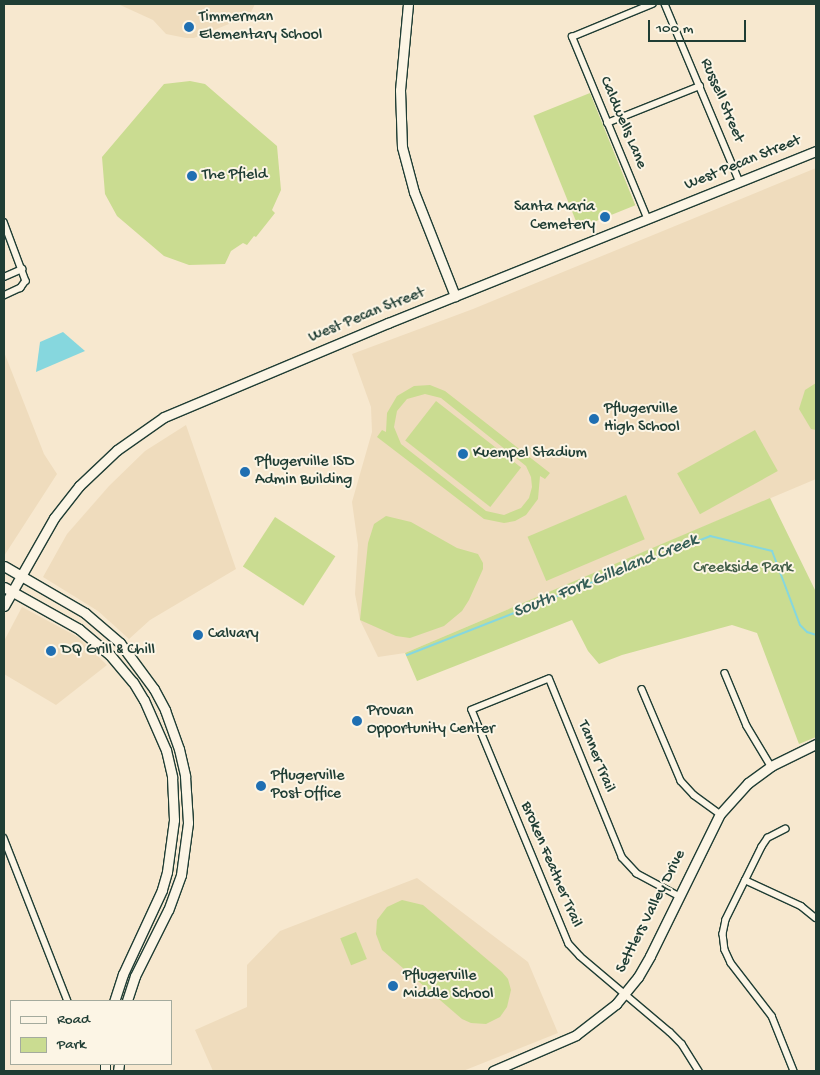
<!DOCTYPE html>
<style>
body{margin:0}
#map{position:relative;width:820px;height:1075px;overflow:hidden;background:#f7e8cf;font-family:"Gochi Hand",sans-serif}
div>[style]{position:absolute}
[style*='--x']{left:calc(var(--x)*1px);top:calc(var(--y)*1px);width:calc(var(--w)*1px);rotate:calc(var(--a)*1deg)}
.built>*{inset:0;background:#efdcbd}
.green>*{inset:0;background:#cadc91;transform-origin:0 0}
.water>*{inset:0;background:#86d7de}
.stream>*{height:2px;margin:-1px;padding:0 1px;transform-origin:1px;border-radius:1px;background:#86d7de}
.roads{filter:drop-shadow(1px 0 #1f3d34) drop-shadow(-1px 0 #1f3d34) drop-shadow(0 1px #1f3d34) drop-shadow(0 -1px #1f3d34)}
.street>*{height:5.5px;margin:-2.75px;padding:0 2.75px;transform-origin:2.75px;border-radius:2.75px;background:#fcf5e5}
.secondary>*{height:9px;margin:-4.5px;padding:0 4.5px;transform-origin:4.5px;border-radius:4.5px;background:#fcf5e5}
.dots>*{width:14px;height:14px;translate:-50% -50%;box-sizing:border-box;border:2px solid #fcf5e5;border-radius:50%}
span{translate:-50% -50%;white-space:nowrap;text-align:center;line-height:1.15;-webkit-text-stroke:4px #fcf5e5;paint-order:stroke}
.poi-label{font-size:16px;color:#1f3d34}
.left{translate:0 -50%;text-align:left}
.right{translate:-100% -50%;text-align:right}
.street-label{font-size:16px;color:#1f3d34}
.park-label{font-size:16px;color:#415d47}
.water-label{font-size:18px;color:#345c56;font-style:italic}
.frame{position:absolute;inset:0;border:5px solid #1f3d34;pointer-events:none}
.legend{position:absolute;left:10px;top:1000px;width:162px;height:65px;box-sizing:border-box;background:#fcf5e5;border:1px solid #a4ab9e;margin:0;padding:6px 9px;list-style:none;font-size:15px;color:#1f3d34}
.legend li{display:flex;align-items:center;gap:10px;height:25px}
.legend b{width:25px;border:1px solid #a4ab9e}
.scale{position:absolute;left:648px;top:20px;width:98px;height:22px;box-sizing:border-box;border:2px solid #1f3d34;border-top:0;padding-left:6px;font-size:15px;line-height:18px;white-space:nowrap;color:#1f3d34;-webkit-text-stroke:4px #fcf5e5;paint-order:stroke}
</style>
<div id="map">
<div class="built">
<div style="clip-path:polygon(118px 4px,255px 4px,249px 16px,194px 38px,186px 38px,166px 34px,153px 20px)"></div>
<div style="clip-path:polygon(816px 168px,816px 479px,405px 653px,378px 657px,360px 620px,355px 594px,358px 545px,352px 502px,372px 432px,371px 407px,352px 354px,473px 309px)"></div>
<div style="clip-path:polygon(4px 352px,44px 454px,57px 474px,4px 556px)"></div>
<div style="clip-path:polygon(186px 425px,236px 569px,150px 620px,129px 639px,98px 611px,43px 577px,67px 534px,109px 486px,145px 451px)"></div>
<div style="clip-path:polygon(22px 607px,78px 637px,107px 665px,56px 705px,4px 674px,4px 641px)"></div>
<div style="clip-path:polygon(417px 878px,528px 962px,558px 1033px,463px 1071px,213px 1071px,195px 1030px,247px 1007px,247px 965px,280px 931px)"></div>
</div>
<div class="green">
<div style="clip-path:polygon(190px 81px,205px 84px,277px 146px,281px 190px,272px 210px,275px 213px,256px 237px,254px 236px,247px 245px,243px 243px,231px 251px,225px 264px,189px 265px,164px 256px,117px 216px,105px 194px,102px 157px,164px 84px)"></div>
<div style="left:590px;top:93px;width:121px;height:61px;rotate:68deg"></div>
<div style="clip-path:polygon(816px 383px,816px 430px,811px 429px,799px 409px,805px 390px)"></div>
<div style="clip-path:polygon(evenodd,430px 385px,445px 391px,550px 473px,545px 479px,540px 476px,538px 499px,526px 515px,515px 521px,504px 523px,484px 519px,377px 437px,382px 430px,386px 432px,387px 413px,397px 396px,414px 386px,430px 385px,425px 394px,441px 398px,526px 466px,531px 477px,532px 487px,529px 498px,521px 508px,504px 515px,486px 511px,401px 444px,394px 427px,397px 411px,407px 399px,425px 394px)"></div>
<div style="left:436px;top:401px;width:108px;height:50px;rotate:38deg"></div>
<div style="left:755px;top:430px;width:47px;height:89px;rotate:61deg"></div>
<div style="left:626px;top:495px;width:48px;height:107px;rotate:67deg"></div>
<div style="clip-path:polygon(770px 498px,816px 592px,816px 737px,799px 744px,757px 633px,732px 625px,622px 655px,599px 664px,588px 651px,572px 620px,417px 681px,405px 653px)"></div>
<div style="clip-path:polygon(386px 516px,411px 522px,457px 548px,478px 554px,483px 563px,483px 569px,469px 600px,462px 611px,444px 626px,410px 638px,396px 636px,360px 620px,368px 543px,374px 524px)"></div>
<div style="left:275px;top:517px;width:72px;height:59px;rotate:33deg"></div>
<div style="clip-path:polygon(402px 900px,423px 905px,502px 972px,508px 979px,511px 990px,507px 1007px,500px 1017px,486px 1024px,471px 1023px,462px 1019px,382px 950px,376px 934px,377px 920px,387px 907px)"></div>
<div style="left:356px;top:932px;width:29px;height:17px;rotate:68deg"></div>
</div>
<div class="water">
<div style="clip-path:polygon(63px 332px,85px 351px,36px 372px,40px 342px)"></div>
</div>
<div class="stream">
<div style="--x:407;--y:655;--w:326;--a:-21.4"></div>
<div style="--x:710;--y:536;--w:64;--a:13.6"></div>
<div style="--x:772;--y:551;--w:79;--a:69.3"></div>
<div style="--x:800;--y:625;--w:10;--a:45"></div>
<div style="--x:807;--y:632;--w:9;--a:18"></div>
</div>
<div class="roads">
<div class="street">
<div style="--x:665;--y:4;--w:193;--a:67.2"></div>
<div style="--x:607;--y:123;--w:100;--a:-21.7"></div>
<div style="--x:647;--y:218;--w:196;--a:-112.5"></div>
<div style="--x:572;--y:37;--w:87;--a:-22.4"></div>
<div style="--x:4;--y:222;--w:63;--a:69.6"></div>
<div style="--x:26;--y:281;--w:9;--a:126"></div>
<div style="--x:21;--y:288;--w:19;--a:155"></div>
<div style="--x:4;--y:277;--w:20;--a:-24"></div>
<div style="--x:725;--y:673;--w:57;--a:67.5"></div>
<div style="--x:747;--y:726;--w:47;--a:59"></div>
<div style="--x:642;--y:689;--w:100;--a:67"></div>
<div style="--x:681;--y:781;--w:19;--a:47"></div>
<div style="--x:694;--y:795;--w:32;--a:36"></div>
<div style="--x:786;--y:829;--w:20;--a:153"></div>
<div style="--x:768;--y:838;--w:11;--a:124"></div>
<div style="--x:762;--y:847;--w:81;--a:116.3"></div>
<div style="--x:726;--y:920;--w:14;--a:102"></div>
<div style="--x:723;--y:934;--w:16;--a:83"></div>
<div style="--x:725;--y:950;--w:14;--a:65"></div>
<div style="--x:731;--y:963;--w:67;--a:52.3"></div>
<div style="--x:772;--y:1016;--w:59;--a:68.2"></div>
<div style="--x:4;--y:838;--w:175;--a:68.6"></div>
<div style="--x:745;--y:880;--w:62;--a:24.9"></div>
<div style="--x:801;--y:906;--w:19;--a:39"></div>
<div style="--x:678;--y:896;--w:47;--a:-151.8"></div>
<div style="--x:637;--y:874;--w:22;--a:-133"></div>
<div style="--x:622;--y:858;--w:193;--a:-112.2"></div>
<div style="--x:549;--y:679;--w:83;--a:158.1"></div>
<div style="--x:472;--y:710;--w:253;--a:67.5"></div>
<div style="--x:569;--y:944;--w:16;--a:47"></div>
<div style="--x:580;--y:956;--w:118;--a:40.2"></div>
<div style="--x:670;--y:1032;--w:17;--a:45"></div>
<div style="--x:682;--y:1044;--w:32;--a:58"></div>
</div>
<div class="secondary">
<div style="--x:408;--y:4;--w:86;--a:95.3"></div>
<div style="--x:400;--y:90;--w:57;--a:88"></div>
<div style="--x:402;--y:147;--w:47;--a:75.1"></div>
<div style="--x:414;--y:192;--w:112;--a:68.5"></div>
<div style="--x:4;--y:566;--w:94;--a:30.1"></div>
<div style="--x:85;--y:613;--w:46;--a:40.6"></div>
<div style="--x:120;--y:643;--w:57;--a:53.5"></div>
<div style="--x:154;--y:689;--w:24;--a:62"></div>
<div style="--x:165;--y:710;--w:41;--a:70.3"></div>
<div style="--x:179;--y:749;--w:28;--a:77"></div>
<div style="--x:185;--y:776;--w:47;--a:86.3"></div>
<div style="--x:188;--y:823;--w:52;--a:97.7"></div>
<div style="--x:181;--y:875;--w:37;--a:110"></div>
<div style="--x:168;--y:910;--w:74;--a:116.6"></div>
<div style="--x:135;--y:976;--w:26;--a:108"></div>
<div style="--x:4;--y:587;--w:86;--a:29.2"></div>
<div style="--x:79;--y:629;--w:40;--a:40"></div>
<div style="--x:110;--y:655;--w:35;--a:50"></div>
<div style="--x:133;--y:682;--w:21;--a:59"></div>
<div style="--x:144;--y:700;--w:55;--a:66.3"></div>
<div style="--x:166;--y:750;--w:28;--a:77"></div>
<div style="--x:172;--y:777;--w:43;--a:87.3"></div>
<div style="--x:174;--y:820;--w:52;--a:97.7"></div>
<div style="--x:167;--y:872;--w:19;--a:106"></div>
<div style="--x:162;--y:890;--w:93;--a:114.9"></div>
<div style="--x:123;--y:974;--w:28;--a:108"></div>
<div style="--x:4;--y:606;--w:101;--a:-60.4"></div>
<div style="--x:54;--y:518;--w:41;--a:-52"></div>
<div style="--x:79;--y:486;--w:52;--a:-43.5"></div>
<div style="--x:117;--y:450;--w:57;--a:-35.1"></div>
<div style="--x:164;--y:417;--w:243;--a:-22.8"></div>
<div style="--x:388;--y:323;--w:461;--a:-21.9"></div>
<div style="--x:105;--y:1064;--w:7;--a:90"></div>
<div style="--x:118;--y:1071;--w:7;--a:-82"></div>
<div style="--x:493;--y:1071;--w:90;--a:-23.4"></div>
<div style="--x:576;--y:1035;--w:51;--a:-37.8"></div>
<div style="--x:616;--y:1004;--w:35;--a:-51"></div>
<div style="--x:638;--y:977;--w:24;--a:-60"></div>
<div style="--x:650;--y:956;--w:158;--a:-63.8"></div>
<div style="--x:720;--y:814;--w:42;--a:-47.9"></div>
<div style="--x:748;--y:783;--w:29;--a:-36"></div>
<div style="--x:771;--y:766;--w:50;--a:-26.1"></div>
</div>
</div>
<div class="dots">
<div style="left:189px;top:27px;background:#1f6fb2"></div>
<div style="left:192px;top:176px;background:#1f6fb2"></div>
<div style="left:605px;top:217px;background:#1f6fb2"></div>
<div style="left:594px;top:419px;background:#1f6fb2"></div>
<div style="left:463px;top:454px;background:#1f6fb2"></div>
<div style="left:245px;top:472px;background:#1f6fb2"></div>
<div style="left:198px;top:635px;background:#1f6fb2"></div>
<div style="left:51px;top:651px;background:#1f6fb2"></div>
<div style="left:357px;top:721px;background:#1f6fb2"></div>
<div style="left:261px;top:786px;background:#1f6fb2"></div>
<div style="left:393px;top:986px;background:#1f6fb2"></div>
</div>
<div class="poi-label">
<span class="left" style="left:199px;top:27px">Timmerman<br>Elementary School</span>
<span class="left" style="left:202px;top:176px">The Pfield</span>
<span class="right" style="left:595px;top:217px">Santa Maria<br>Cemetery</span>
<span class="left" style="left:604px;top:419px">Pflugerville<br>High School</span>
<span class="left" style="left:473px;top:454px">Kuempel Stadium</span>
<span class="left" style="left:255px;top:472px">Pflugerville ISD<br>Admin Building</span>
<span class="left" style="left:208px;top:635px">Calvary</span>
<span class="left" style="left:61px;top:651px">DQ Grill &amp; Chill</span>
<span class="left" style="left:367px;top:721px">Provan<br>Opportunity Center</span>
<span class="left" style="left:271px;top:786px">Pflugerville<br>Post Office</span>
<span class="left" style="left:403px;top:986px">Pflugerville<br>Middle School</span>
</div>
<div class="street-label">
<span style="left:721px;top:101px;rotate:67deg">Russell Street</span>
<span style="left:622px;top:123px;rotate:67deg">Caldwells Lane</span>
<span style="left:743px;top:164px;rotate:-22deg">West Pecan Street</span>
<span style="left:367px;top:316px;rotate:-22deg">West Pecan Street</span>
<span style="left:595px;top:757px;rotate:68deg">Tanner Trail</span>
<span style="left:550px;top:865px;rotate:67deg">Broken Feather Trail</span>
<span style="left:652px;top:912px;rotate:-63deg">Settlers Valley Drive</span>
</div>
<div class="park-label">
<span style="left:743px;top:569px">Creekside Park</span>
</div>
<div class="water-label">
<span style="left:606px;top:577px;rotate:-22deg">South Fork Gilleland Creek</span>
</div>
<div class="frame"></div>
<ul class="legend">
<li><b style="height:6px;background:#fcf5e5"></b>Road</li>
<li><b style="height:14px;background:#cadc91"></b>Park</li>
</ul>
<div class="scale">100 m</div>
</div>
